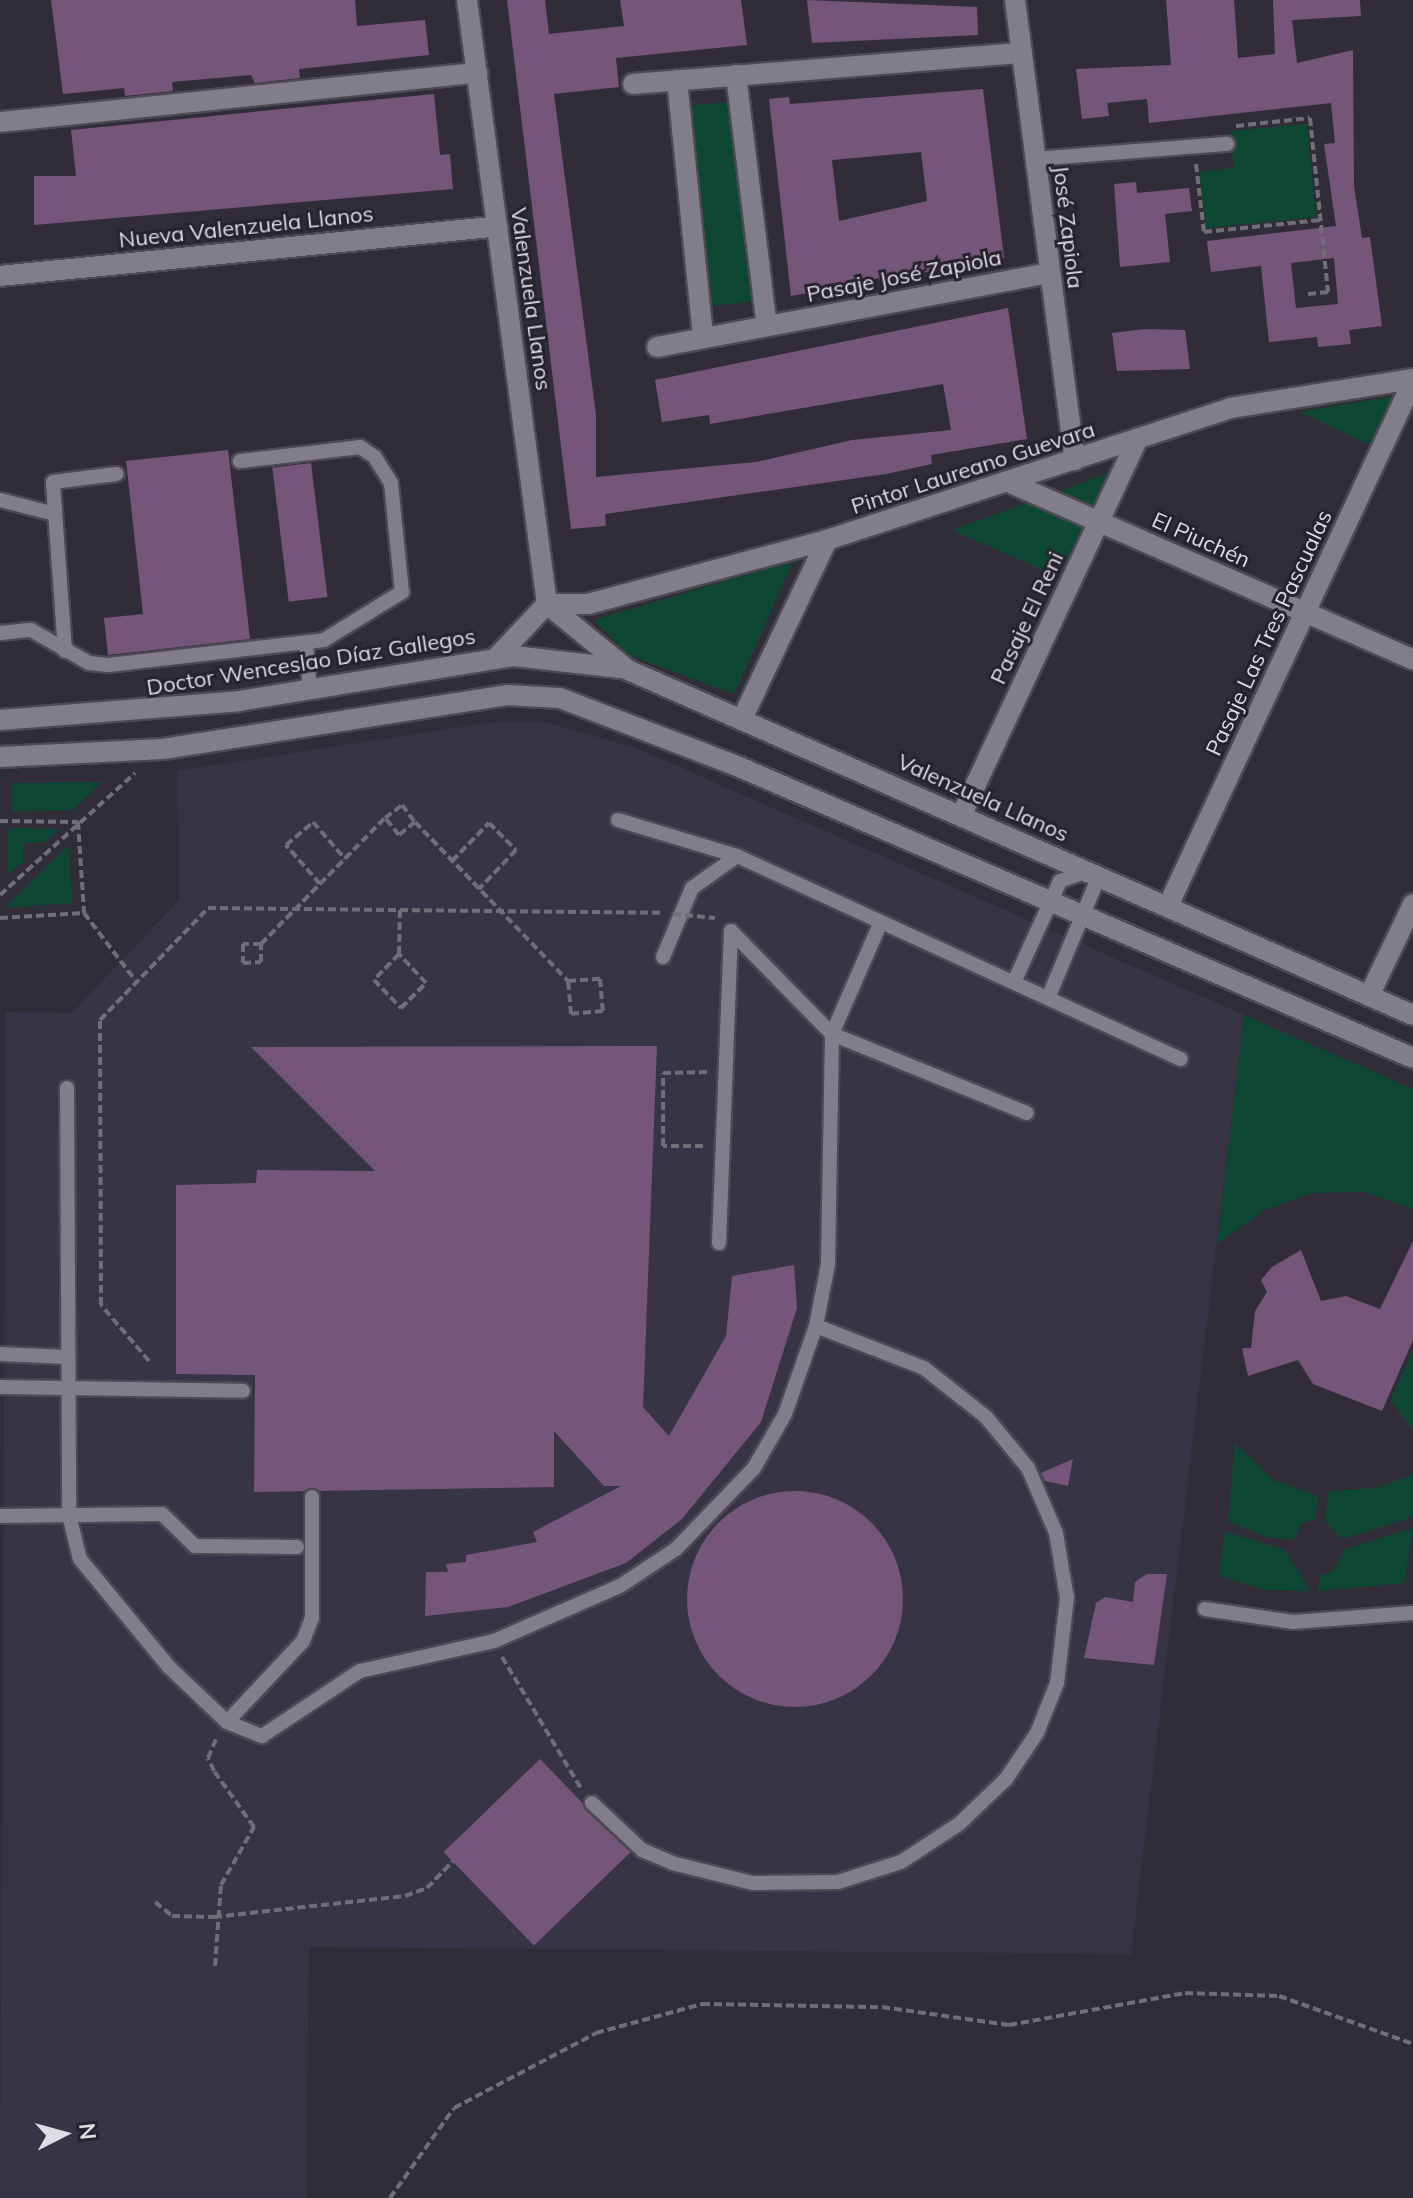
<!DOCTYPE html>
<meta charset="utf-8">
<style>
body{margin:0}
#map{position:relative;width:1413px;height:2198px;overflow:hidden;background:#312d38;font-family:Mulish,sans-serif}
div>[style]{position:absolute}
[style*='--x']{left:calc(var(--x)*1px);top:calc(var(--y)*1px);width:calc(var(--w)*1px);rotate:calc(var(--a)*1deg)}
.medical>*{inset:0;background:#373445}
.green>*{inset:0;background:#0e4834;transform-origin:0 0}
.building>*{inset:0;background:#75557a;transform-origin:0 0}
.round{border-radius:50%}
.path>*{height:4px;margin-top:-2px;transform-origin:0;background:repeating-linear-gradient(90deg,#726e78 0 8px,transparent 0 12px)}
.roads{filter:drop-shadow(2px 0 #4c4952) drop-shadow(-2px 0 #4c4952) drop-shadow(0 2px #4c4952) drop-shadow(0 -2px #4c4952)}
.lane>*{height:14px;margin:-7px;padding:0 7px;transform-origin:7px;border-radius:7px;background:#827d8b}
.street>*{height:20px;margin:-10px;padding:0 10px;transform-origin:10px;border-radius:10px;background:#827d8b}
.secondary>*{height:20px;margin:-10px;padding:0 10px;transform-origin:10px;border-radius:10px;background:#827d8b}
.path-bridge>*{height:4px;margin-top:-2px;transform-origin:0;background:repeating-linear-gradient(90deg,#726e78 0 8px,transparent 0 12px)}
span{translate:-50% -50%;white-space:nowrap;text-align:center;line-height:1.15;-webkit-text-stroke:6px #27232e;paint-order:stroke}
.street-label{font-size:22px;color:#dfdce4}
.north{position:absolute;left:24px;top:2094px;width:80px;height:80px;-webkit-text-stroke:6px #27232e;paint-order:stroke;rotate:84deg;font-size:22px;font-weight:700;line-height:32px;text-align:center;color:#dfdce4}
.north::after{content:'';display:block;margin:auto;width:28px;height:36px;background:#dfdce4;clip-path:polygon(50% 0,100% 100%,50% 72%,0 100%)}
</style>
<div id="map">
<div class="medical">
<div style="clip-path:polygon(493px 722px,545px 722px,636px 748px,1244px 1015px,1131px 1954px,309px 1947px,306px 2198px,0 2198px,6px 1012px,72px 1013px,179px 900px,177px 771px)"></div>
</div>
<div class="green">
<div style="left:737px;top:101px;width:201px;height:48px;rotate:84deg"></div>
<div style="clip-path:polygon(1307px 124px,1316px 217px,1206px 228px,1199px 172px,1234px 168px,1230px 131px)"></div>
<div style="clip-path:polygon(1395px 396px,1372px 446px,1299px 412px)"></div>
<div style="clip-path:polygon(1109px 473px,1058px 577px,952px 530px)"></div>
<div style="clip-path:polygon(793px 561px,734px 694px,628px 655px,594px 620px)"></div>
<div style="clip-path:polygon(102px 782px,73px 810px,12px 811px,12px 783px)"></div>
<div style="clip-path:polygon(8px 828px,58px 829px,45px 842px,23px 843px,23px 862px,7px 875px)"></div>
<div style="clip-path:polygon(68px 845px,72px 903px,4px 908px)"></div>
<div style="clip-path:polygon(1244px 1015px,1413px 1089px,1413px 1209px,1364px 1192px,1312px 1193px,1265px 1210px,1217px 1244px)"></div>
<div style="clip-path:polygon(1413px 1350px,1413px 1430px,1390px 1400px)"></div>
<div style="clip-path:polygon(1235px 1443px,1273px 1480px,1318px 1496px,1315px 1519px,1301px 1524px,1295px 1539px,1268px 1538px,1228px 1521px)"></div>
<div style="clip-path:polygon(1413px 1474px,1413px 1517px,1343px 1539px,1325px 1521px,1328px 1491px,1378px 1488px)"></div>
<div style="clip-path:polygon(1413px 1528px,1404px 1583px,1318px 1591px,1320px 1575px,1333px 1571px,1345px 1549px)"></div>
<div style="clip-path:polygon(1224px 1531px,1285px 1550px,1310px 1591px,1265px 1590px,1219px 1576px)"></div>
</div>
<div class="building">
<div style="clip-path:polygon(51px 0,355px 0,357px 26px,425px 20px,429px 55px,299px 69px,300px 78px,255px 83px,251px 75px,172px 82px,173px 91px,125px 96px,124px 88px,63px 94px)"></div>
<div style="clip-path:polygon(507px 0,545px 0,549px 34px,624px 26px,620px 0,741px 0,747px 45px,616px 58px,619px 87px,554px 94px,596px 415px,596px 477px,756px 462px,852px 440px,951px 430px,943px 384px,710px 424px,709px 415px,662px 422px,655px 380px,1008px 308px,1027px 439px,931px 455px,932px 464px,886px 474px,605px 514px,606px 526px,571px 529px)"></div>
<div style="clip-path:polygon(807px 0,977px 7px,978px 35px,812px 43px)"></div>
<div style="clip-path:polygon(evenodd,1166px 0,1234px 0,1238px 58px,1275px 54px,1273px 0,1360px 0,1361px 16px,1292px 20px,1297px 63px,1353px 50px,1354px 186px,1362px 238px,1370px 237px,1382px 326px,1349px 330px,1351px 344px,1318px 347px,1317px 337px,1269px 342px,1261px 266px,1211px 272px,1207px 241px,1336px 226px,1324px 144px,1335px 143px,1331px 103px,1149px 123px,1147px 99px,1107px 103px,1109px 116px,1082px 119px,1076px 69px,1171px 65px,1166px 0,1334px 258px,1338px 304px,1296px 308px,1291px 263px,1334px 258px)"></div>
<div style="clip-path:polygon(evenodd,983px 89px,1004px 258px,791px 296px,769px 99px,789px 97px,790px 104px,983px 89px,921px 152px,927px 201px,839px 221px,832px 160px,921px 152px)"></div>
<div style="clip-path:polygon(434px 94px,440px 155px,450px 154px,453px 189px,34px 225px,34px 176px,76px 176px,71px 130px)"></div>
<div style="clip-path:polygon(1136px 182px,1137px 193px,1189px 188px,1192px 211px,1165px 214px,1170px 262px,1120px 267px,1114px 184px)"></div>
<div style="clip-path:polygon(1145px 329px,1185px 330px,1190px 369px,1117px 371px,1112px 333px)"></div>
<div style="clip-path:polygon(228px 450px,250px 639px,108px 655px,104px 618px,143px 614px,126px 461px)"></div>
<div style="left:311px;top:463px;width:135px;height:39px;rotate:83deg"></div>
<div style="clip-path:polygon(657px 1046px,643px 1407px,669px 1436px,726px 1336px,732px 1276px,794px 1265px,797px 1308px,761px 1422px,682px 1519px,626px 1563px,508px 1607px,425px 1616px,426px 1572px,448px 1572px,446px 1564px,466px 1562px,466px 1555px,537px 1542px,533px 1532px,621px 1486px,604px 1486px,554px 1431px,554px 1487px,254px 1492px,255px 1375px,176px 1374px,176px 1185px,256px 1183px,257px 1170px,375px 1171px,251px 1047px)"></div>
<div style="clip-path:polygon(1413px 1241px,1413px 1340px,1382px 1411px,1313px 1384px,1298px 1360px,1248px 1376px,1242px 1348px,1251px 1348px,1255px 1311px,1267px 1292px,1261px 1280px,1272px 1267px,1301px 1250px,1321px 1301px,1346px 1296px,1380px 1309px)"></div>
<div style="clip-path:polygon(1073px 1459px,1068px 1486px,1045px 1481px,1041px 1473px)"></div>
<div class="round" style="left:687px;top:1491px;width:216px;height:216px"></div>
<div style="clip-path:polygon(1147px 1574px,1167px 1574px,1154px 1665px,1084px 1658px,1096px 1603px,1105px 1597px,1133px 1602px,1135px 1582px)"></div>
<div style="left:540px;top:1759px;width:130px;height:134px;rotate:46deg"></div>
</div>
<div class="path">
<div style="--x:1236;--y:126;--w:74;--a:-6.2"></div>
<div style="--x:1310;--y:118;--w:175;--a:84.1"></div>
<div style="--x:1328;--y:292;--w:20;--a:174"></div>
<div style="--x:1196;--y:164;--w:68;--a:83.3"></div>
<div style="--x:1204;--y:232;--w:117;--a:-5.9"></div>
<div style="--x:0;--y:821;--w:78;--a:0.7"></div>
<div style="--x:78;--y:822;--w:91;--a:86.2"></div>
<div style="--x:84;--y:913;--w:84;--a:52.7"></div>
<div style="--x:415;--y:822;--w:221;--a:46.1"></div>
<div style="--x:452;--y:861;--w:53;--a:-45.8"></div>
<div style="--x:489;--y:823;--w:38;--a:45"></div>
<div style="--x:516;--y:850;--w:54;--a:133.5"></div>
<div style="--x:320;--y:884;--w:52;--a:-131.1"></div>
<div style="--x:286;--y:845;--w:35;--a:-40"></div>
<div style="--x:313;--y:822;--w:49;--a:49.1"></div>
<div style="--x:0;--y:895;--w:182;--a:-42.1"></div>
<div style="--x:0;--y:918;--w:84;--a:-3.4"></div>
<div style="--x:261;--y:944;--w:18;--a:180"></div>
<div style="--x:243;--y:944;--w:19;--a:90"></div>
<div style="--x:243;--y:963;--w:18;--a:-3"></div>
<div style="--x:261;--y:962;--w:18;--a:-90"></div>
<div style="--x:261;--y:944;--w:177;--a:-45.5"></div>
<div style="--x:385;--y:818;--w:21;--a:-37"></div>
<div style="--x:402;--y:805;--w:21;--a:53"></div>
<div style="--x:415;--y:822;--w:21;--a:141"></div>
<div style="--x:399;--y:835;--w:22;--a:-129"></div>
<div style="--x:399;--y:954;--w:36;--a:134"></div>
<div style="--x:374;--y:980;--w:39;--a:46"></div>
<div style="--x:401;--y:1008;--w:35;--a:-45"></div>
<div style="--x:426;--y:983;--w:40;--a:-133"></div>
<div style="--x:399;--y:954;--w:44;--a:-88.7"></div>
<div style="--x:600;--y:979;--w:32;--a:85"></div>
<div style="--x:603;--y:1011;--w:32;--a:175"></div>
<div style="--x:571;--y:1014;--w:33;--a:-95"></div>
<div style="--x:568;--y:981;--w:32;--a:-4"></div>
<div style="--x:703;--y:1146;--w:40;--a:180"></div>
<div style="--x:663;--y:1146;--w:73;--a:-90"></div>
<div style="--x:663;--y:1073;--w:46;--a:-1.2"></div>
<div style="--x:149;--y:1361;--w:74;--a:-130.6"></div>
<div style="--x:101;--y:1305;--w:285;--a:-90.2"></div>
<div style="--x:100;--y:1020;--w:156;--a:-46"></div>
<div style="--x:208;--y:908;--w:454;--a:0.6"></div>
<div style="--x:502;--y:1657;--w:155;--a:59"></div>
<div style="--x:155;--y:1902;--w:22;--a:39"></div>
<div style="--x:172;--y:1916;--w:42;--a:1.4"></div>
<div style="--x:214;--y:1917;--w:192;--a:-6.3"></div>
<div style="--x:405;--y:1896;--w:23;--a:-20"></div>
<div style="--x:427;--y:1888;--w:37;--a:-46"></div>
<div style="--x:215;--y:1966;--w:81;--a:-85.8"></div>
<div style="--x:221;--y:1885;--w:67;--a:-60.4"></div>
<div style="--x:254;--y:1827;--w:69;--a:-125.5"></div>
<div style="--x:214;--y:1771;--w:14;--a:-115"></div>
<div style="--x:208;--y:1758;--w:23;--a:-67"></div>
<div style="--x:390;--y:2198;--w:110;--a:-54.6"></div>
<div style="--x:454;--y:2108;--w:161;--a:-27.8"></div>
<div style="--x:596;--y:2033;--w:110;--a:-15.3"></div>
<div style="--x:702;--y:2004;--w:180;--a:1"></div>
<div style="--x:882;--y:2007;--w:128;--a:8.1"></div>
<div style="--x:1009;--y:2025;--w:179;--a:-10.3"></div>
<div style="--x:1185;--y:1993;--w:94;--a:1.8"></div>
<div style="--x:1279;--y:1996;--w:142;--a:19.7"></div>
</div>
<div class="roads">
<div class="lane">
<div style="--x:1035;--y:159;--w:193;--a:-4.5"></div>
<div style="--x:0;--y:500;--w:57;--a:14.3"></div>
<div style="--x:0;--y:633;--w:31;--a:-6"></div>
<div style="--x:31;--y:630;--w:67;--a:29.6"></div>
<div style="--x:89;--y:663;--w:20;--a:6"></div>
<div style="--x:109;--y:665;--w:216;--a:-6.6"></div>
<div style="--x:324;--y:640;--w:92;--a:-31.6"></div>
<div style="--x:402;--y:592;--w:110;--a:-95.8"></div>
<div style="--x:391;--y:483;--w:31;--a:-122"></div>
<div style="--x:375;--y:457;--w:18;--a:-146"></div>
<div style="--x:360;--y:447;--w:121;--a:173.3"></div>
<div style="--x:306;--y:643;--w:48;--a:85.2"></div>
<div style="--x:65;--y:651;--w:169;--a:-94.1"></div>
<div style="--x:53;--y:482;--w:64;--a:-7.2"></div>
<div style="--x:618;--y:820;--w:124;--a:16.8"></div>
<div style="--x:737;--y:856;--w:488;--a:24.6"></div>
<div style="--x:731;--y:931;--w:144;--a:45.6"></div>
<div style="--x:832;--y:1034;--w:210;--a:22.1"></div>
<div style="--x:663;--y:957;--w:75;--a:-67.2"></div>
<div style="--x:692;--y:888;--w:55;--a:-35.4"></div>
<div style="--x:1014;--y:982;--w:111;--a:-65.5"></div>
<div style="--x:1060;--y:881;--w:30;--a:-20"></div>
<div style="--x:1048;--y:998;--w:132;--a:-67.3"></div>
<div style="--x:67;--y:1088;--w:427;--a:89.7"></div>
<div style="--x:69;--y:1515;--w:45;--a:76"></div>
<div style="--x:80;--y:1559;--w:140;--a:50.5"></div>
<div style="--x:169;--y:1667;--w:80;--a:43.5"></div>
<div style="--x:227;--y:1722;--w:38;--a:22"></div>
<div style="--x:262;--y:1736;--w:118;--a:-33.6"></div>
<div style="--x:360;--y:1671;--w:137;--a:-12.6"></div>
<div style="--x:494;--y:1641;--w:137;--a:-23.6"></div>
<div style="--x:620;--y:1586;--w:67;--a:-33.5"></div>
<div style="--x:676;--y:1549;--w:112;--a:-46.1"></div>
<div style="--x:754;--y:1468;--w:62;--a:-60.1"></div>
<div style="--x:785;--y:1414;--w:93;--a:-70.6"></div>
<div style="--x:816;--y:1326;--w:63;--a:-79"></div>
<div style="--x:828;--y:1264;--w:230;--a:-89"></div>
<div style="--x:832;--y:1034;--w:120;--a:-66.4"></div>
<div style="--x:719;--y:1243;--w:312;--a:-87.8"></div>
<div style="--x:0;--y:1354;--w:67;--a:2.6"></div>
<div style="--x:0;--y:1387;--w:243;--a:0.9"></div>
<div style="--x:0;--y:1516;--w:162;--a:-0.7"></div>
<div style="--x:162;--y:1514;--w:46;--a:44.1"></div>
<div style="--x:195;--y:1546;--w:102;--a:0.6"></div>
<div style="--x:1205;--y:1609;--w:89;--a:8.4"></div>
<div style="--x:1293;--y:1622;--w:120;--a:-4.3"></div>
<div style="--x:227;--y:1722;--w:111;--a:-46.8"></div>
<div style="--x:303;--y:1641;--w:25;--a:-69"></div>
<div style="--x:312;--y:1618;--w:121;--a:-90"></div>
<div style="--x:592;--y:1803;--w:69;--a:43.2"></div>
<div style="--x:642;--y:1850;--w:33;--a:23"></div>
<div style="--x:672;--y:1863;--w:83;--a:13.9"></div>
<div style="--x:753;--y:1883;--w:85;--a:-0.7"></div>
<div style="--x:838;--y:1882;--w:66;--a:-17.6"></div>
<div style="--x:901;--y:1862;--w:69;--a:-33.2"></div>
<div style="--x:959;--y:1824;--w:65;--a:-43.8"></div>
<div style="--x:1006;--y:1779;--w:55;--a:-56"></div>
<div style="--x:1037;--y:1733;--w:54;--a:-68.2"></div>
<div style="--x:1057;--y:1683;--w:86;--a:-83.3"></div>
<div style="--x:1067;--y:1598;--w:66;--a:-99.6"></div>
<div style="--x:1056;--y:1533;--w:71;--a:-113.3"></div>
<div style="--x:1028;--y:1468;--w:66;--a:-129.5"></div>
<div style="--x:986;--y:1417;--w:79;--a:-141.7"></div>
<div style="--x:924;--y:1368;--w:116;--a:-158.7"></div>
</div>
<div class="street">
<div style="--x:1015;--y:0;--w:464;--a:82.6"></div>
<div style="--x:736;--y:75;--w:253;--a:83"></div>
<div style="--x:677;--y:80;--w:259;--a:84.2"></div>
<div style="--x:633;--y:84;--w:390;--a:-4.6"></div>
<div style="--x:0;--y:122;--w:480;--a:-5.9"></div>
<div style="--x:0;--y:276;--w:500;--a:-5.7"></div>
<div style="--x:657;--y:347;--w:399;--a:-10.7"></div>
<div style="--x:1013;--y:484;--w:437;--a:23.7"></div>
<div style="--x:547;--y:604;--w:41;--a:0"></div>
<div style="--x:588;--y:604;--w:247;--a:-15"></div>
<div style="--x:827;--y:540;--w:424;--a:-18.1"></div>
<div style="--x:1230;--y:408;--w:185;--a:-9"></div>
<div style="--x:743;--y:717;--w:196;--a:-64.6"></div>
<div style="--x:961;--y:816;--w:414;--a:-64.9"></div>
<div style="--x:1168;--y:906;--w:579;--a:-64.98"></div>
<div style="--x:1369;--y:996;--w:102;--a:-64.4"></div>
</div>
<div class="secondary">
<div style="--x:467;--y:0;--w:609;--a:82.46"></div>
<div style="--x:547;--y:604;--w:76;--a:133.4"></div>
<div style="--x:547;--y:604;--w:104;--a:39.2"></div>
<div style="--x:628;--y:670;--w:857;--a:23.73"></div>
<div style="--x:0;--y:720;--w:240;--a:-4.5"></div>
<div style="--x:239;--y:701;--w:279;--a:-9.3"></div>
<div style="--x:514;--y:656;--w:107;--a:6.5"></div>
<div style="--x:0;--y:757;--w:163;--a:-2.8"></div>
<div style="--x:163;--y:749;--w:348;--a:-8.9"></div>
<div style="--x:507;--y:695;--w:53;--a:3.2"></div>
<div style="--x:560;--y:698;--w:190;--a:21"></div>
<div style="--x:737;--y:766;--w:736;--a:23.36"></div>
</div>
</div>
<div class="path-bridge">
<div style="--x:673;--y:914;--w:42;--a:5.4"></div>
</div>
<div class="street-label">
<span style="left:246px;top:227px;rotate:-6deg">Nueva Valenzuela Llanos</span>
<span style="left:1068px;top:227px;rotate:83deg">José Zapiola</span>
<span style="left:904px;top:276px;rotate:-11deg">Pasaje José Zapiola</span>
<span style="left:531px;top:299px;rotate:82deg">Valenzuela Llanos</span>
<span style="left:973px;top:468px;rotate:-18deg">Pintor Laureano Guevara</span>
<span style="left:1201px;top:540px;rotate:24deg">El Piuchén</span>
<span style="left:1027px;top:618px;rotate:-65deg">Pasaje El Reni</span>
<span style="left:1269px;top:633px;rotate:-65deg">Pasaje Las Tres Pascualas</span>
<span style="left:311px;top:662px;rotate:-9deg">Doctor Wenceslao Díaz Gallegos</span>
<span style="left:983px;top:798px;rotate:24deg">Valenzuela Llanos</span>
</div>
<div class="north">N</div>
</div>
